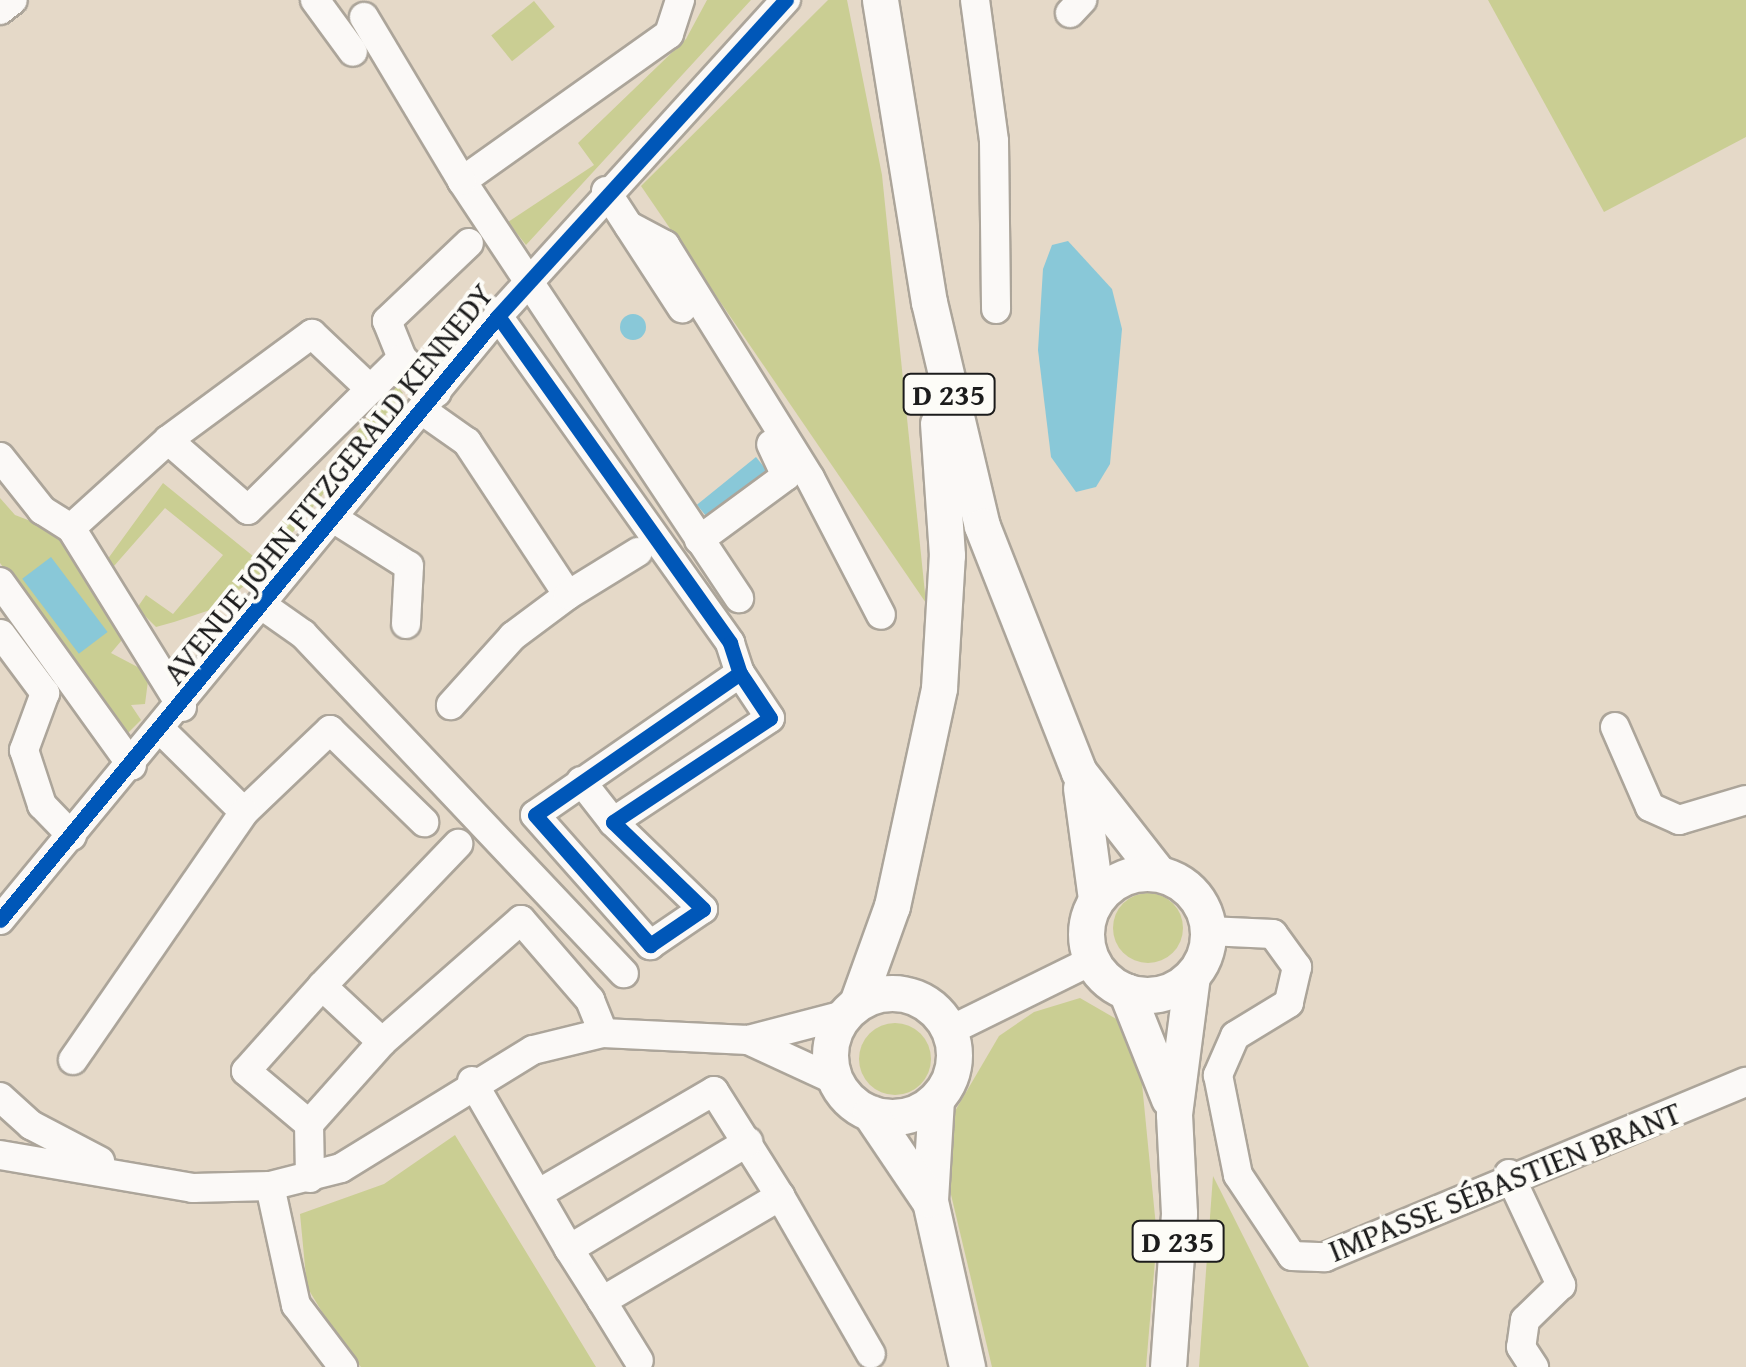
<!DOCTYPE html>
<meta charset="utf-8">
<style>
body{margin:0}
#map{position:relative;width:1746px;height:1367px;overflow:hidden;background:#e5d9c8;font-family:"Gentium Book Plus",serif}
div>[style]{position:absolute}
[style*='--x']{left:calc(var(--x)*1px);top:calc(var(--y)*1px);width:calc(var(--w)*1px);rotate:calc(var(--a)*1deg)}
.green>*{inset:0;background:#cace93;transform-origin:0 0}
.round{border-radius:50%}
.water>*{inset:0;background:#89c8d8;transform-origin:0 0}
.roads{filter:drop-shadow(2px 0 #aca59a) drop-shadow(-2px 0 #aca59a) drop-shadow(0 2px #aca59a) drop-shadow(0 -2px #aca59a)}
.minor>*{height:28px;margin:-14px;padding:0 14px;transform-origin:14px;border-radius:14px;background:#fbf9f7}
.major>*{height:35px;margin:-17.5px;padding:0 17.5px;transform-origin:17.5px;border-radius:17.5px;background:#fbf9f7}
.major>.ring{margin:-17.5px;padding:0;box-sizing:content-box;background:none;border:35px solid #fbf9f7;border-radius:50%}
.cycleway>*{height:15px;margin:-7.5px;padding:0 7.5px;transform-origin:7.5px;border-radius:7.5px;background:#0057b8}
span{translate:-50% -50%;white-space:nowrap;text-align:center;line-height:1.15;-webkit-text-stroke:8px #fdfcf7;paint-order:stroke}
.shield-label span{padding:2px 8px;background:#fdfcf7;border:2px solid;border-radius:8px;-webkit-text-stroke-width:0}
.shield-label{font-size:30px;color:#1c1c1c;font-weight:700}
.street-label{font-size:32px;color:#1c1c1c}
</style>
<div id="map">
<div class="green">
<div style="clip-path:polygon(707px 0,751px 0,526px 245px,508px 222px,594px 165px,578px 143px,686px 39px)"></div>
<div style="clip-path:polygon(828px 0,847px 0,882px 175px,926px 603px,641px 186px)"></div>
<div style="clip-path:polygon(1488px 0,1746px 0,1746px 137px,1604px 212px)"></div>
<div style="left:534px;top:1px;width:33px;height:55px;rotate:51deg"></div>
<div style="clip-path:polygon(396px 385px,403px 393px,259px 575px,213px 609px,174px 622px,156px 627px,137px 608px,146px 595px,173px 614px,223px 555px,165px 508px,114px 566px,107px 560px,163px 483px,253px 556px)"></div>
<div style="clip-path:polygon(0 498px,15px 515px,54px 530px,127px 634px,111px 653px,149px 673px,145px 704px,131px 705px,141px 720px,125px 736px,0 563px)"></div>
<div class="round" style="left:1113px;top:893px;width:70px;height:70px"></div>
<div style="clip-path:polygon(1080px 998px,1125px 1024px,1139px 1053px,1157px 1237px,1146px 1367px,992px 1367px,948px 1182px,948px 1123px,999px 1036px,1034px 1012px)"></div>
<div class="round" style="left:859px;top:1023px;width:72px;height:72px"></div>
<div style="clip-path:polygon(455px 1135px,596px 1367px,361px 1367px,342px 1345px,307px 1287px,300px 1214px,384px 1184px)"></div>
<div style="clip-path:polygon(1213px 1176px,1309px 1367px,1199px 1367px)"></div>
</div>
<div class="water">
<div style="clip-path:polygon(1068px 241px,1112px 289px,1122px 329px,1110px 464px,1096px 487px,1076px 492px,1051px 457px,1038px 350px,1043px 269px,1052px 245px)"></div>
<div class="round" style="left:620px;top:314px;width:26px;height:26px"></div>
<div style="left:756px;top:457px;width:19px;height:76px;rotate:51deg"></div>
<div style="left:51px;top:557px;width:94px;height:36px;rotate:53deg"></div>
</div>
<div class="roads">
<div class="minor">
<div style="--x:315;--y:0;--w:64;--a:53.8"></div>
<div style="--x:680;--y:0;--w:36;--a:108"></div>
<div style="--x:669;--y:34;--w:254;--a:144.6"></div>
<div style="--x:462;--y:181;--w:501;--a:56.41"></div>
<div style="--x:975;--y:0;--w:142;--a:82.3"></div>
<div style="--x:994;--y:141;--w:168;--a:89.3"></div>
<div style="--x:0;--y:10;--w:16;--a:-38"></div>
<div style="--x:1070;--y:13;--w:18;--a:-47"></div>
<div style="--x:364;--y:17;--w:191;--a:59.1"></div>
<div style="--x:606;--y:191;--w:140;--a:57"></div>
<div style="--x:629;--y:226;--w:41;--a:27.8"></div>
<div style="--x:665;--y:245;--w:274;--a:58.1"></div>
<div style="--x:810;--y:478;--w:154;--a:62.6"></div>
<div style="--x:498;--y:316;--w:401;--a:54.6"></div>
<div style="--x:730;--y:643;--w:32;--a:72"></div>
<div style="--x:740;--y:673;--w:249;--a:145.3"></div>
<div style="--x:535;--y:815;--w:174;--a:48.5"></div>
<div style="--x:650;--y:945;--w:64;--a:-34.2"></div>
<div style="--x:703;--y:909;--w:125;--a:-136"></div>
<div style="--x:613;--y:822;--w:188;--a:-33.5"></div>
<div style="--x:770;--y:718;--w:54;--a:-123.7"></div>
<div style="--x:402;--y:358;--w:40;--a:-112"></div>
<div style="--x:387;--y:321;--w:113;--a:-43.6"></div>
<div style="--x:423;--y:411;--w:54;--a:35.2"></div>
<div style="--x:467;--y:442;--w:183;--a:56.6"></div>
<div style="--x:568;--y:595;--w:69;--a:143.3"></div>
<div style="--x:513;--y:636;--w:93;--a:131.9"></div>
<div style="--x:168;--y:440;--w:106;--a:41.2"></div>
<div style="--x:248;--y:510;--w:216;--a:-44.6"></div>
<div style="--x:402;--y:358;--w:49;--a:45"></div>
<div style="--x:0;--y:457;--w:68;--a:51.6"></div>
<div style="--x:42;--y:510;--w:34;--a:32"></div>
<div style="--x:336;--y:520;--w:86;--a:32.2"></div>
<div style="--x:409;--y:566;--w:58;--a:93"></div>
<div style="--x:699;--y:540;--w:108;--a:-36.3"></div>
<div style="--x:786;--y:476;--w:35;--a:-115"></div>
<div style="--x:0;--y:582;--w:226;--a:54.3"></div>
<div style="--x:568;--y:595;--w:82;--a:-31.6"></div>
<div style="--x:266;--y:608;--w:45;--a:35.1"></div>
<div style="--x:303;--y:634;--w:467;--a:46.6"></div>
<div style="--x:1;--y:634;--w:74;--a:53.3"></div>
<div style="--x:45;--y:693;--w:61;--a:110.2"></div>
<div style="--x:24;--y:750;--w:58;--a:71.9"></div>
<div style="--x:42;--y:805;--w:43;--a:45.9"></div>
<div style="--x:182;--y:707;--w:211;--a:-121.8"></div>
<div style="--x:71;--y:528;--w:131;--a:-42.2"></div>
<div style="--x:168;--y:440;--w:179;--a:-36.4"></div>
<div style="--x:312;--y:334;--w:77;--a:43.4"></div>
<div style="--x:1615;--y:727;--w:87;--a:66.4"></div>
<div style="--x:1650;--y:807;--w:32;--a:24"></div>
<div style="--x:1679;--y:820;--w:70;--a:-16.6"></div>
<div style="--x:162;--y:731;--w:115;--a:44.6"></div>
<div style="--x:244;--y:812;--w:119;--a:-43.6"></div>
<div style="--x:330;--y:730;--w:132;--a:44.4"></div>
<div style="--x:581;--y:781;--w:52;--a:52"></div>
<div style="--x:0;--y:920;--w:783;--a:-50.49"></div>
<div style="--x:498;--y:316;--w:428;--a:-47.7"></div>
<div style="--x:1208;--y:931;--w:65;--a:2.6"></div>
<div style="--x:1273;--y:934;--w:41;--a:54"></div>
<div style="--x:1297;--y:967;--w:37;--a:103"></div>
<div style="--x:1289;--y:1003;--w:63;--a:148.6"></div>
<div style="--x:1235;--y:1036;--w:43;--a:113.6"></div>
<div style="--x:1218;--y:1075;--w:102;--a:78.7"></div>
<div style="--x:1238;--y:1175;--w:97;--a:56.3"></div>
<div style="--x:1292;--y:1256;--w:33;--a:2"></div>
<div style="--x:1325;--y:1257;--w:456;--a:-22.6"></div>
<div style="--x:322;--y:986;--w:197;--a:-46.2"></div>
<div style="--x:949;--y:1031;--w:158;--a:-26.2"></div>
<div style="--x:748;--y:1040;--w:96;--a:24.7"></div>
<div style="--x:382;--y:1042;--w:82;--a:-137"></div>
<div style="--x:322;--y:986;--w:114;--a:131.8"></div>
<div style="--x:246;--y:1071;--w:82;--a:40.1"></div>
<div style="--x:309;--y:1124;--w:110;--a:-48.3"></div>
<div style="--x:382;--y:1042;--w:185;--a:-41.3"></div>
<div style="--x:521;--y:920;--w:106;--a:49.2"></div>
<div style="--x:590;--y:1000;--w:35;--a:68"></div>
<div style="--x:73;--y:1060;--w:301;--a:-55.4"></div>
<div style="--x:472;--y:1081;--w:194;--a:60"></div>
<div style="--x:569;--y:1249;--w:62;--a:57.6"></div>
<div style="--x:602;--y:1301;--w:207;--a:-30.5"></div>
<div style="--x:780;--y:1196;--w:124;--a:-122.2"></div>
<div style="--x:714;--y:1091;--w:204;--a:149.7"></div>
<div style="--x:0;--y:1097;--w:42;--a:42.1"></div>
<div style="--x:31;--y:1125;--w:78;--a:27.6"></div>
<div style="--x:309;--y:1124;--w:54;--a:88.9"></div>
<div style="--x:0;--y:1155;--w:196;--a:9.7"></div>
<div style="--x:193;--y:1188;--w:77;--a:-1.5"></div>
<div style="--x:270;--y:1186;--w:73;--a:-14.2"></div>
<div style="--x:341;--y:1168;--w:225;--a:-31.6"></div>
<div style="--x:533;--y:1050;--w:72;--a:-13.7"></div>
<div style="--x:603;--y:1033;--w:145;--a:2.8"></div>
<div style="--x:748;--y:1040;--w:99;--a:-14.6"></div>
<div style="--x:1509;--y:1174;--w:123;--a:64.9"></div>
<div style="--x:1561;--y:1285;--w:50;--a:135.8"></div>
<div style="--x:1525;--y:1320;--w:27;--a:98"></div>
<div style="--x:1521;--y:1347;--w:24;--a:57"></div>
<div style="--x:270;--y:1186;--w:122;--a:77.7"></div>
<div style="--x:296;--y:1305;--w:78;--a:52.8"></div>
<div style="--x:780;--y:1196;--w:182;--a:60.1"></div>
<div style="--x:569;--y:1249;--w:209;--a:-30.9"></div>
<div style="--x:602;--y:1301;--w:70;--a:58.3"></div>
</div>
<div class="major">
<div style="--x:880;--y:0;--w:306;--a:80.8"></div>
<div style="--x:929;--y:302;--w:230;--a:76.7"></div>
<div style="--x:982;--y:526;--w:264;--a:68.5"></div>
<div style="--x:1079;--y:772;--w:128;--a:52"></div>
<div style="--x:1081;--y:788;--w:112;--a:82.3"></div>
<div class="ring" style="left:1086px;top:873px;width:87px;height:87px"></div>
<div style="--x:1126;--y:991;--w:116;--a:68.3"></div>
<div class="ring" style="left:830px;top:993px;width:89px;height:89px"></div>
<div style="--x:857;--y:1003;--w:103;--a:-70.2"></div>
<div style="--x:892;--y:906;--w:223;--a:-77.8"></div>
<div style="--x:939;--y:688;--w:133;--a:-86.6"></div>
<div style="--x:947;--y:555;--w:132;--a:-93.9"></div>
<div style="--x:936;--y:1099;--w:102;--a:93.4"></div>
<div style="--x:930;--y:1201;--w:170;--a:77.4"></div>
<div style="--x:870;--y:1113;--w:104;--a:56"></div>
<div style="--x:1168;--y:1367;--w:154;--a:-85.9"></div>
<div style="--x:1179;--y:1213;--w:99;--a:-92.9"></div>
<div style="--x:1174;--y:1114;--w:139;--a:-82.6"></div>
</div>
</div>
<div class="cycleway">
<div style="--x:498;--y:316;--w:401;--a:54.6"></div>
<div style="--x:730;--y:643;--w:32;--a:72"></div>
<div style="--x:740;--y:673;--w:249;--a:145.3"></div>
<div style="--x:535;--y:815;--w:174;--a:48.5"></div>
<div style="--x:650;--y:945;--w:64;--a:-34.2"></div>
<div style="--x:703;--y:909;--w:125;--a:-136"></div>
<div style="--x:613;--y:822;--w:188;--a:-33.5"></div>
<div style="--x:770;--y:718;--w:54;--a:-123.7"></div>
<div style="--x:0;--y:920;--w:783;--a:-50.49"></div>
<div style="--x:498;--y:316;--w:428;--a:-47.7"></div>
</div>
<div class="shield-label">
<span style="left:949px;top:394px">D 235</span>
<span style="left:1178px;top:1241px">D 235</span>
</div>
<div class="street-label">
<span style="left:328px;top:484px;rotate:-51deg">AVENUE JOHN FITZGERALD KENNEDY</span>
<span style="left:1505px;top:1182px;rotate:-22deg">IMPASSE SÉBASTIEN BRANT</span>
</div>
</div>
